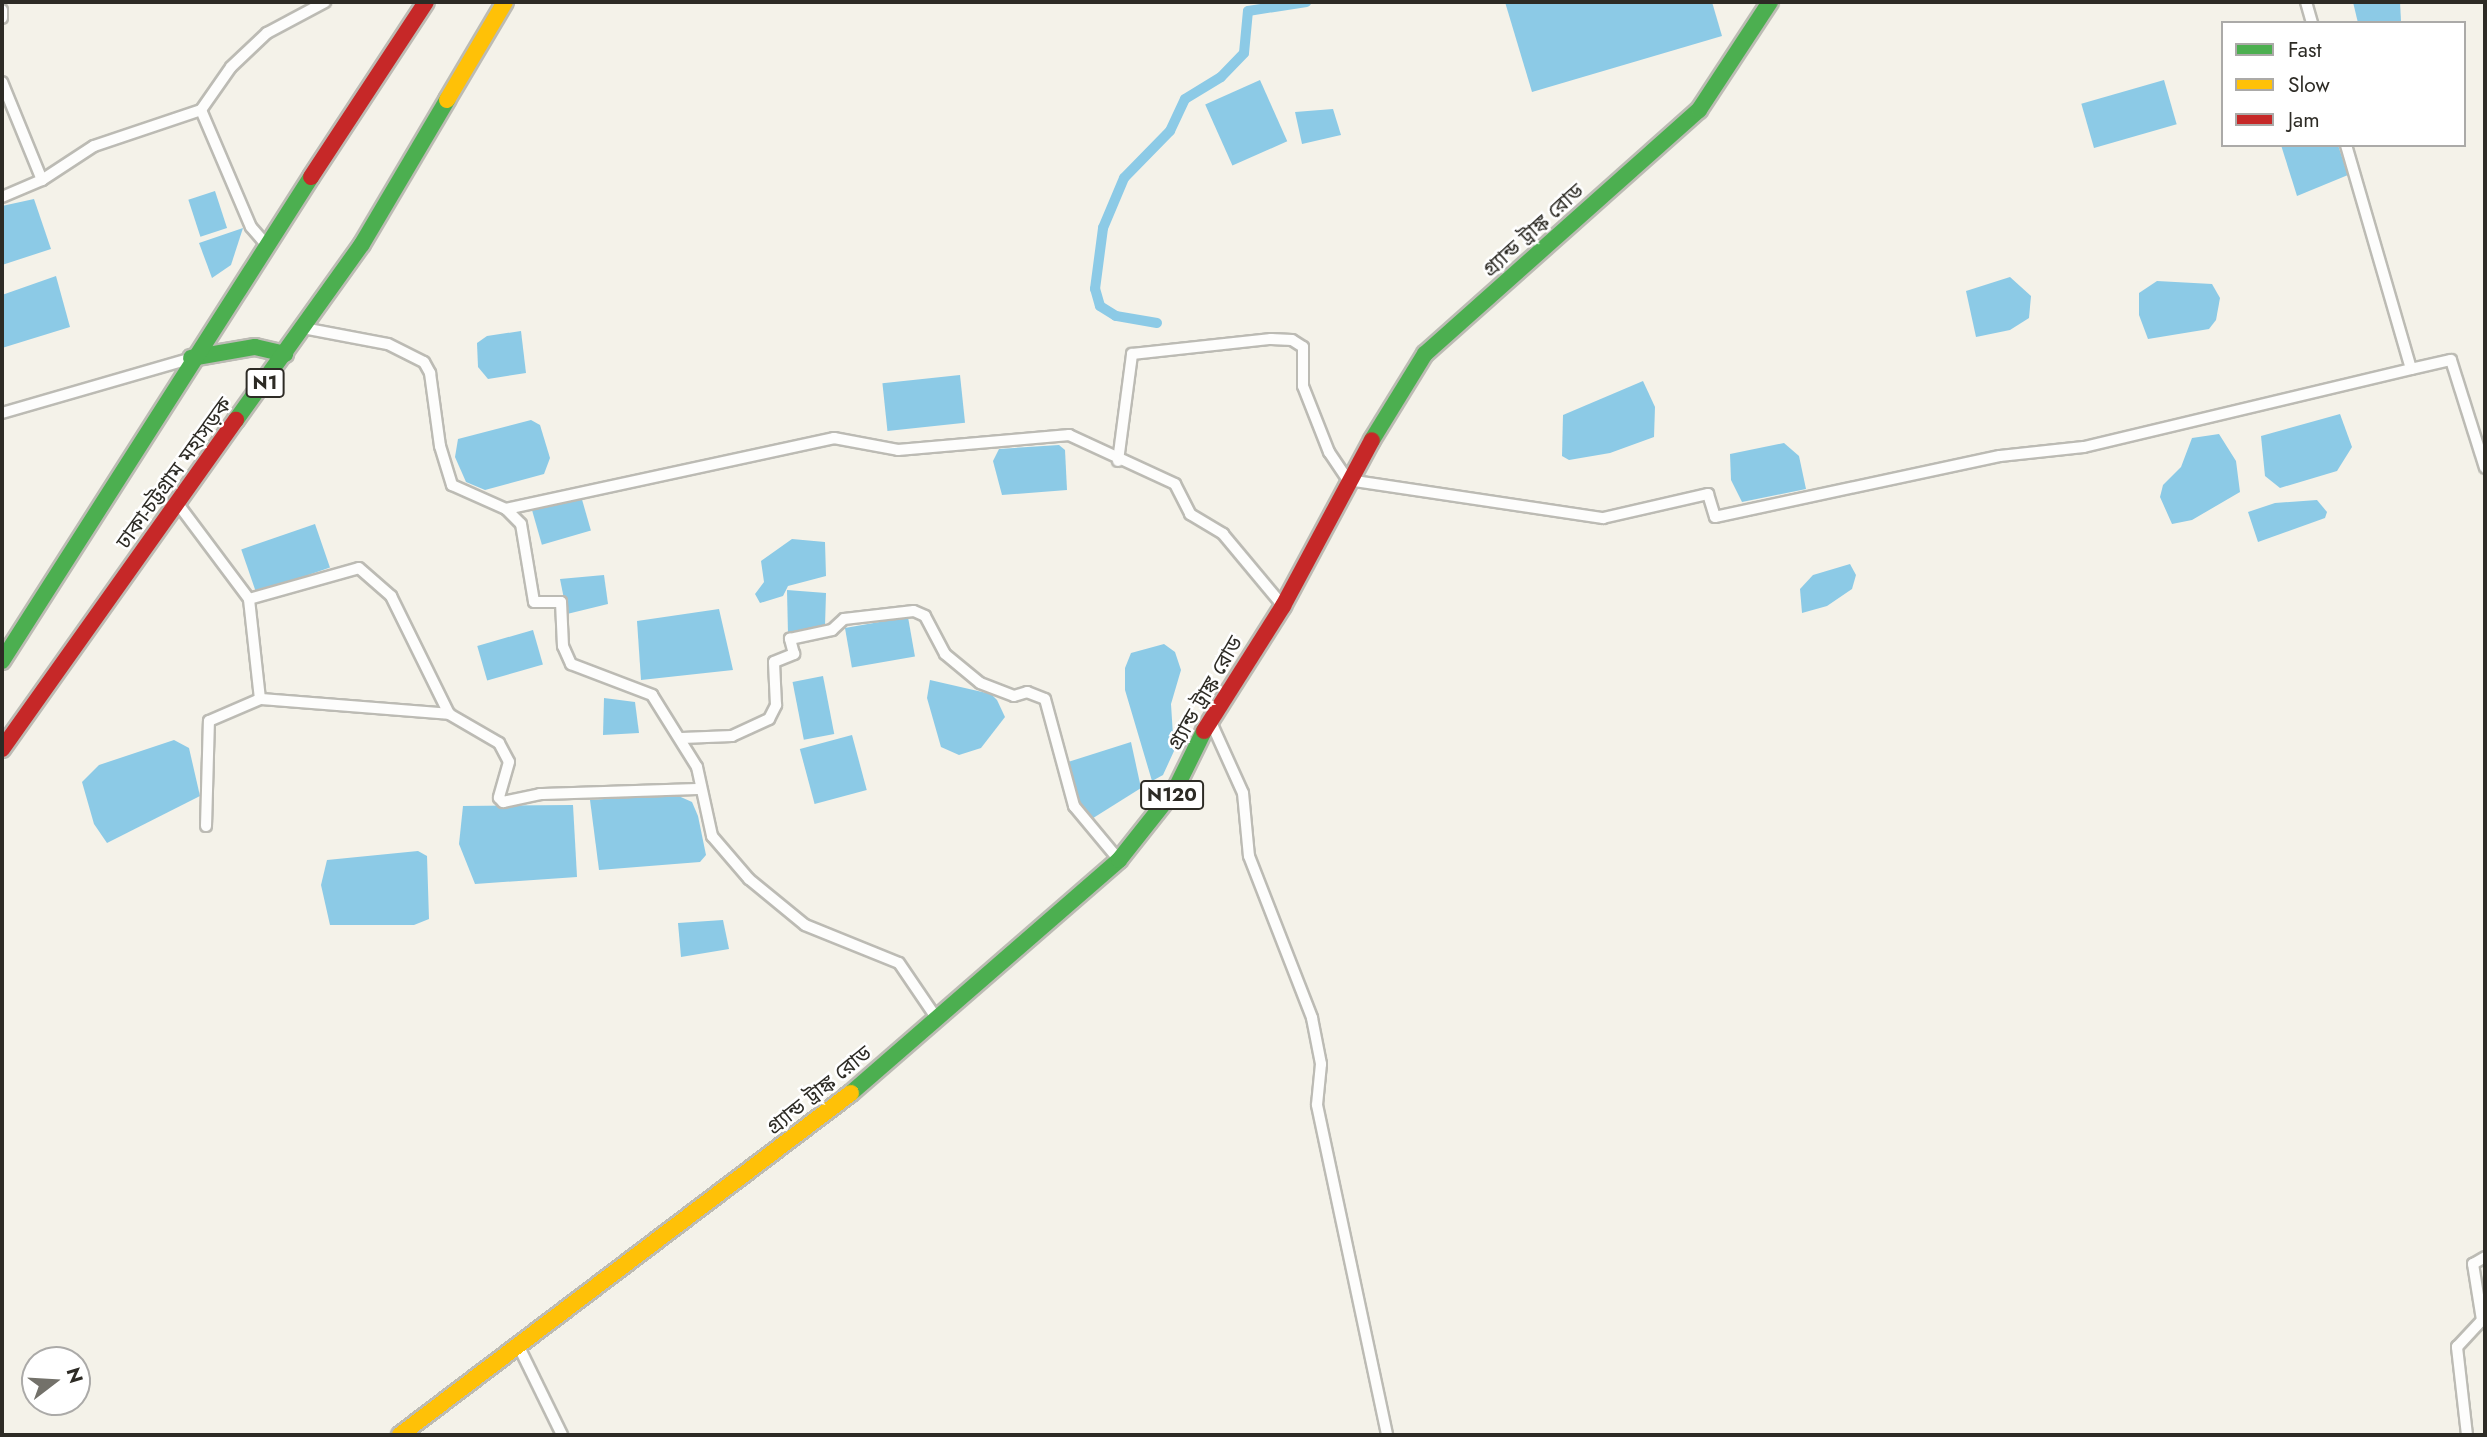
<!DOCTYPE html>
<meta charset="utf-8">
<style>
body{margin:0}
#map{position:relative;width:2487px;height:1437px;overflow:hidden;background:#f4f2e9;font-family:Jost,"Noto Sans Bengali",sans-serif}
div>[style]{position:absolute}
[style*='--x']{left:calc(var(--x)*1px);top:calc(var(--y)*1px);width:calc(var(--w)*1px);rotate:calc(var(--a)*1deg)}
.water>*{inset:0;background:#8ccae6;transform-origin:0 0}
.canal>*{height:10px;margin:-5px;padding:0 5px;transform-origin:5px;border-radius:5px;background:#8ccae6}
.roads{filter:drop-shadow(2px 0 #bcbbb4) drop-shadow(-2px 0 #bcbbb4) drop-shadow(0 2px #bcbbb4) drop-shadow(0 -2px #bcbbb4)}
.street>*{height:10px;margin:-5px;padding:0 5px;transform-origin:5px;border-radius:5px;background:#fdfdfc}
.fast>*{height:16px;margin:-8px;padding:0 8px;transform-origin:8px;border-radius:8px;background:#4caf50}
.slow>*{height:16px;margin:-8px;padding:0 8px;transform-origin:8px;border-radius:8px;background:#ffc107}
.jam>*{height:16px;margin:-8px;padding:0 8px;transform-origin:8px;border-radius:8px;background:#c62828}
span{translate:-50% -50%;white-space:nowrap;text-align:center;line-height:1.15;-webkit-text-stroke:5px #fff;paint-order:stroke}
.shield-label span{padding:2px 5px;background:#fff;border:2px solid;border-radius:5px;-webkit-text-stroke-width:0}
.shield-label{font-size:19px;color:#2d2b25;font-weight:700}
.street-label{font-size:21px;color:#2d2b25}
.frame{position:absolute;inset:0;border:4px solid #2d2b25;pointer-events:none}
.legend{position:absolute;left:2221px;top:21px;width:245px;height:126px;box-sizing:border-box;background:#fff;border:2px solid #abaaa8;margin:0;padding:9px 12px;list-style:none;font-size:21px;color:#2d2b25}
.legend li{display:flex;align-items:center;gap:14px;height:35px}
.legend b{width:35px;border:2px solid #abaaa8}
.north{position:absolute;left:21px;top:1346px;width:70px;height:70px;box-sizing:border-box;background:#fff;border:2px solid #abaaa8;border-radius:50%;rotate:73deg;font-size:19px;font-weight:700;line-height:28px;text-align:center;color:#2d2b25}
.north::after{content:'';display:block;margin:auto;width:24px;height:32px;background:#73716a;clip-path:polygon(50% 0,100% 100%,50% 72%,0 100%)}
</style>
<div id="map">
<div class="water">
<div style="clip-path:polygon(1505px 2px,1712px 2px,1722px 36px,1532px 92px)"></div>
<div style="clip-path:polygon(2353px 2px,2400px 2px,2401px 21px,2358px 23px)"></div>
<div style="left:1260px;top:80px;width:67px;height:60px;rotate:66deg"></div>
<div style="left:2164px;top:80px;width:46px;height:86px;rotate:74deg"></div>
<div style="clip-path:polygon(1333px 109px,1341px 135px,1302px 144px,1295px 112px)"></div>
<div style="clip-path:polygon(2281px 145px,2338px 145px,2348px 175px,2297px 196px)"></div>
<div style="left:215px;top:191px;width:39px;height:28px;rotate:72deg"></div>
<div style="clip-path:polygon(34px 199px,51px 249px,2px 265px,2px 206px)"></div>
<div style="clip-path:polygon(243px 228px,231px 265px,212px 278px,199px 243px)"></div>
<div style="clip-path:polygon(56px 276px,70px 327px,2px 348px,2px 295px)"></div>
<div style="clip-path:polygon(2010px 277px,2031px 296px,2029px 318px,2010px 330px,1976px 337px,1966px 291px)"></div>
<div style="clip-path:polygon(2157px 281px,2212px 284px,2220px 298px,2216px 320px,2209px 329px,2148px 339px,2139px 315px,2139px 293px)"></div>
<div style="clip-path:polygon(521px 331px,526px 373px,488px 379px,478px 367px,477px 343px,487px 336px)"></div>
<div style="left:960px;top:375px;width:48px;height:78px;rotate:84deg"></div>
<div style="clip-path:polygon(1643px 381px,1655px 407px,1654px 437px,1610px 453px,1569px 460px,1562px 456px,1563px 415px)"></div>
<div style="clip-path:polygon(2340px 414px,2352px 447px,2337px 471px,2280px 488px,2265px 476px,2261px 436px)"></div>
<div style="clip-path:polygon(531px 420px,540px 425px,550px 458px,544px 474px,485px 490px,466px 482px,455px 457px,458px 439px)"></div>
<div style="clip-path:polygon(2219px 434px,2236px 461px,2240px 492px,2192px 520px,2172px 524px,2160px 497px,2163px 485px,2181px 467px,2192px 438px)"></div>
<div style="clip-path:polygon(1784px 443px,1799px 456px,1806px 489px,1742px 502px,1731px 480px,1730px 454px)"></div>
<div style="clip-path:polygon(1059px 445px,1065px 450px,1067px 490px,1002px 495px,993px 461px,999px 449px)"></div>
<div style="left:581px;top:496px;width:36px;height:51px;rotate:74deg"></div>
<div style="clip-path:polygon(2317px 500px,2327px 512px,2325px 518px,2258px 542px,2248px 512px,2275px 503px)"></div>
<div style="left:315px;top:524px;width:46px;height:78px;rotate:71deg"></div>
<div style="clip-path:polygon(792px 539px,825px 542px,826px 576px,788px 586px,783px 596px,760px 603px,755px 594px,764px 582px,761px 561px)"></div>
<div style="clip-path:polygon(1850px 564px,1856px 575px,1852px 589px,1827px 606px,1802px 613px,1800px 589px,1813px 575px)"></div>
<div style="clip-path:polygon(604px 575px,608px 604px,567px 614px,560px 579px)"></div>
<div style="clip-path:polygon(787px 590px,826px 593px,825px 626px,788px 634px)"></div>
<div style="clip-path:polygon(719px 609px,733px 670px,641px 680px,637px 621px)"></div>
<div style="left:908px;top:617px;width:40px;height:64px;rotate:80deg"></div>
<div style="left:533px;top:630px;width:36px;height:58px;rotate:74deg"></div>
<div style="clip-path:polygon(1164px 644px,1175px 652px,1181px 670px,1171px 704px,1174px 751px,1163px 775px,1152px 781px,1125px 690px,1125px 668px,1131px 653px)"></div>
<div style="left:823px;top:676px;width:59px;height:31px;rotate:79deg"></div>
<div style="clip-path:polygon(930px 680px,991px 694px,997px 700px,1005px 717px,981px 748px,959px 755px,941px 747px,927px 698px)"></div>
<div style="clip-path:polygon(604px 698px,635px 702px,639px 733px,603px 735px)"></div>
<div style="left:852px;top:735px;width:57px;height:54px;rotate:75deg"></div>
<div style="clip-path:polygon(174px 740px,189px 748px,200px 796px,107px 843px,94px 824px,82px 782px,99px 765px)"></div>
<div style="clip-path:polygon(1131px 742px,1141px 788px,1090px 820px,1079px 806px,1068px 762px)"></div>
<div style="clip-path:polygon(674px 794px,692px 802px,698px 816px,706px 855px,700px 862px,599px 870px,590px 800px)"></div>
<div style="clip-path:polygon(573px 805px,577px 877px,475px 884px,459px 844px,463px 806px)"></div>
<div style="clip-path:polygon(418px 851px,427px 856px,429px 919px,414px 925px,330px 925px,321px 885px,327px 860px)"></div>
<div style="clip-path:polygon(723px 920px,729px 949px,681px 957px,678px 923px)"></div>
</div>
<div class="canal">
<div style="--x:1157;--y:323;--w:42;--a:-170.3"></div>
<div style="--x:1116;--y:316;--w:19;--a:-148"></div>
<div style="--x:1100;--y:306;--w:18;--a:-106"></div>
<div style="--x:1095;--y:289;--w:62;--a:-82.5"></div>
<div style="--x:1103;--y:228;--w:54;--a:-67.2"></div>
<div style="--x:1124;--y:178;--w:66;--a:-45.6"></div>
<div style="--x:1170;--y:131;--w:35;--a:-65"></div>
<div style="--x:1185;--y:99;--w:42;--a:-31.4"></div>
<div style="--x:1221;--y:77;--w:33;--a:-46"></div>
<div style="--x:1244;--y:53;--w:42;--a:-84.6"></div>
<div style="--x:1248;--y:11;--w:59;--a:-8.8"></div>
</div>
<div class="roads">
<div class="street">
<div style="--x:2306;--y:2;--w:22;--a:74"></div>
<div style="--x:2;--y:10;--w:8;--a:90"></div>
<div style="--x:2;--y:82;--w:106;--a:67.8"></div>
<div style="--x:201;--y:110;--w:127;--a:66.9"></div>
<div style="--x:251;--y:227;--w:21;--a:49"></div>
<div style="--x:2346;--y:145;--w:233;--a:73.8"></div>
<div style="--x:2411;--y:369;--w:41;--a:-12.7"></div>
<div style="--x:2451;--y:360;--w:113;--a:72.5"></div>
<div style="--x:2;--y:197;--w:43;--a:-23"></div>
<div style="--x:42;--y:180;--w:62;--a:-33.2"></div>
<div style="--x:94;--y:146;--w:113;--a:-18.6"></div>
<div style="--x:201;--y:110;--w:52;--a:-55.1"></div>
<div style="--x:231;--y:67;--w:50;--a:-43.4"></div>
<div style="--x:267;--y:33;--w:66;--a:-28.1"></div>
<div style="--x:303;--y:328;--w:86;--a:10.7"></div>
<div style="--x:388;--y:344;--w:40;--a:26.6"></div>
<div style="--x:424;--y:362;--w:13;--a:61"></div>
<div style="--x:430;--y:373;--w:74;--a:82.2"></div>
<div style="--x:440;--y:446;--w:41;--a:72.9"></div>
<div style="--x:452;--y:485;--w:59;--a:24"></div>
<div style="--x:506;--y:509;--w:21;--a:45"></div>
<div style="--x:521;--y:524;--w:79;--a:80.5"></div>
<div style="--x:534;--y:602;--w:27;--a:0"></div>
<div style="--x:561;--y:602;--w:44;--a:87.4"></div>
<div style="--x:563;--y:646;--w:20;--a:66"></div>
<div style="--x:571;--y:664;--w:87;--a:20.9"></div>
<div style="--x:652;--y:695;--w:85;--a:58"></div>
<div style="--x:697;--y:767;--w:71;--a:77.7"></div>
<div style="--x:712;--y:836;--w:57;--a:49.3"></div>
<div style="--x:749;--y:879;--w:72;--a:39.4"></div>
<div style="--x:805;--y:925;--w:101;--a:22"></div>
<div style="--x:899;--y:963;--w:68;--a:55.8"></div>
<div style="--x:2;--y:413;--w:195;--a:-16.1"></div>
<div style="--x:1118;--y:461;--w:108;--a:-82.5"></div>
<div style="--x:1132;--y:354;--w:140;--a:-6.2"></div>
<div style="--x:1271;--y:339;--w:21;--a:3"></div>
<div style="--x:1292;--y:340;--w:13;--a:32"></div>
<div style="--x:1303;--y:347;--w:39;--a:90"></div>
<div style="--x:1303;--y:386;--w:71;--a:68.5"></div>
<div style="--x:1329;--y:452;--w:34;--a:56"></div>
<div style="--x:1348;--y:480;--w:258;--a:8.5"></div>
<div style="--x:1603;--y:518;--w:108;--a:-12.9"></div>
<div style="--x:1708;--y:494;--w:24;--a:73"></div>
<div style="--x:1715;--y:517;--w:291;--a:-12.1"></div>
<div style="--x:2000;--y:456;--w:84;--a:-6.1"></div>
<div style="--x:2084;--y:447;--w:336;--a:-13.4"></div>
<div style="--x:178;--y:504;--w:119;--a:53.2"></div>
<div style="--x:249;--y:599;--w:114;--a:-15.7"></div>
<div style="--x:359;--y:568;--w:43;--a:41.2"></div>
<div style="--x:391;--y:596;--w:131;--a:63.8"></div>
<div style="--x:449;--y:714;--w:58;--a:30.1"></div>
<div style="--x:499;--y:743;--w:21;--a:62"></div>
<div style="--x:509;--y:762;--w:37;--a:106"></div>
<div style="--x:499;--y:798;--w:6;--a:45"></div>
<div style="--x:503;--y:802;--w:38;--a:-12"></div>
<div style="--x:540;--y:794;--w:160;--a:-1.8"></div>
<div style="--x:506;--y:509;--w:336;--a:-12.2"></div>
<div style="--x:834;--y:438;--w:65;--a:10.6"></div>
<div style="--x:898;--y:450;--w:172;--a:-5"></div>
<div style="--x:1069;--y:435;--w:117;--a:24.8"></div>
<div style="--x:1175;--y:484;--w:34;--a:63"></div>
<div style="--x:1190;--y:514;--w:39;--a:31"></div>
<div style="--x:1223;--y:534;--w:94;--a:50.2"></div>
<div style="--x:260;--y:699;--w:190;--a:4.5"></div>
<div style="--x:1210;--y:720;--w:80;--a:65.7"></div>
<div style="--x:1243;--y:793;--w:63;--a:84.6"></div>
<div style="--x:1249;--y:856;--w:174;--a:68.7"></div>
<div style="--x:1312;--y:1018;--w:47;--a:78.9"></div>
<div style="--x:1321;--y:1064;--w:41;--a:95.6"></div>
<div style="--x:1317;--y:1105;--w:337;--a:78"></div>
<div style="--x:682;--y:738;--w:50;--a:-2.3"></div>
<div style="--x:732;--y:736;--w:41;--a:-24.7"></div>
<div style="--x:769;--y:719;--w:16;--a:-63"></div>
<div style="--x:776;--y:705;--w:43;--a:-92.7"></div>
<div style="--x:774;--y:662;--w:22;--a:-22"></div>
<div style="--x:794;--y:654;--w:16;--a:-105"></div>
<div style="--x:790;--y:639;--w:43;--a:-12.1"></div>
<div style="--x:832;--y:630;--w:16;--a:-43"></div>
<div style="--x:844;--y:619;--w:70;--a:-6.5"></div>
<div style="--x:914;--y:611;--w:12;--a:24"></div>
<div style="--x:925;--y:616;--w:43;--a:62.2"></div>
<div style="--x:945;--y:654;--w:45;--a:39.6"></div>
<div style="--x:980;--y:683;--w:36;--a:21"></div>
<div style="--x:1014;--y:696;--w:14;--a:-17"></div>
<div style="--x:1027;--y:692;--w:19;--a:21"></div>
<div style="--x:1045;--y:699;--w:111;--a:74.8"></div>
<div style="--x:1074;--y:806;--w:70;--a:50.2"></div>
<div style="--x:206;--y:826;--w:105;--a:-88.4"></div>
<div style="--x:209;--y:721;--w:56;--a:-23.3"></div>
<div style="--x:260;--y:699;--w:101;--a:-96.3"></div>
<div style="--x:518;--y:1345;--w:100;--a:63.9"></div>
<div style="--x:2467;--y:1435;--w:89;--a:-96.5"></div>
<div style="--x:2457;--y:1347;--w:37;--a:-47"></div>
<div style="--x:2482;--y:1320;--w:57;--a:-99.1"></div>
<div style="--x:2473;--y:1264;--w:14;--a:-30"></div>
</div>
<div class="fast">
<div style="--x:191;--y:358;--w:65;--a:-9.8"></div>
<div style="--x:255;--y:347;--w:31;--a:13"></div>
<div style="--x:236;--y:420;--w:216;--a:-54.4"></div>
<div style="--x:362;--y:244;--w:167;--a:-59.4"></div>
<div style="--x:1372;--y:440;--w:101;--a:-58.4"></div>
<div style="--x:1425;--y:354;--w:367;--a:-41.7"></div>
<div style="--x:1699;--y:110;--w:129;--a:-56.7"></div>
<div style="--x:2;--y:661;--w:574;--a:-57.44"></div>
<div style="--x:851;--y:1093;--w:355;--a:-41"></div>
<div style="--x:1119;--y:860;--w:92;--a:-51.6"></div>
<div style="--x:1176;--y:788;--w:64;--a:-63.8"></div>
</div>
<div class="slow">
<div style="--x:447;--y:100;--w:114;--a:-59.4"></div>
<div style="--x:400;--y:1435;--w:566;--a:-37.17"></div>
</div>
<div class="jam">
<div style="--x:311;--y:177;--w:209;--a:-56.7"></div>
<div style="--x:1204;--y:731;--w:148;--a:-57.7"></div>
<div style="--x:1283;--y:606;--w:188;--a:-61.8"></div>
<div style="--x:2;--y:749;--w:404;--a:-54.6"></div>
</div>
</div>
<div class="shield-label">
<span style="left:265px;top:383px">N1</span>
<span style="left:1172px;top:795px">N120</span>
</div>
<div class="street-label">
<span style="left:1533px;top:230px;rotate:-42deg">গ্র্যান্ড ট্রাঙ্ক রোড</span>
<span style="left:174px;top:473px;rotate:-54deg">ঢাকা-চট্টগ্রাম মহাসড়ক</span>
<span style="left:1205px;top:693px;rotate:-60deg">গ্র্যান্ড ট্রাঙ্ক রোড</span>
<span style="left:819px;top:1090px;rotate:-39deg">গ্র্যান্ড ট্রাঙ্ক রোড</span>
</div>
<div class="frame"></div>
<ul class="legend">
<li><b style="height:9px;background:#4caf50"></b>Fast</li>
<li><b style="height:9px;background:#ffc107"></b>Slow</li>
<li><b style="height:9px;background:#c62828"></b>Jam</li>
</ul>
<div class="north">N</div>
</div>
